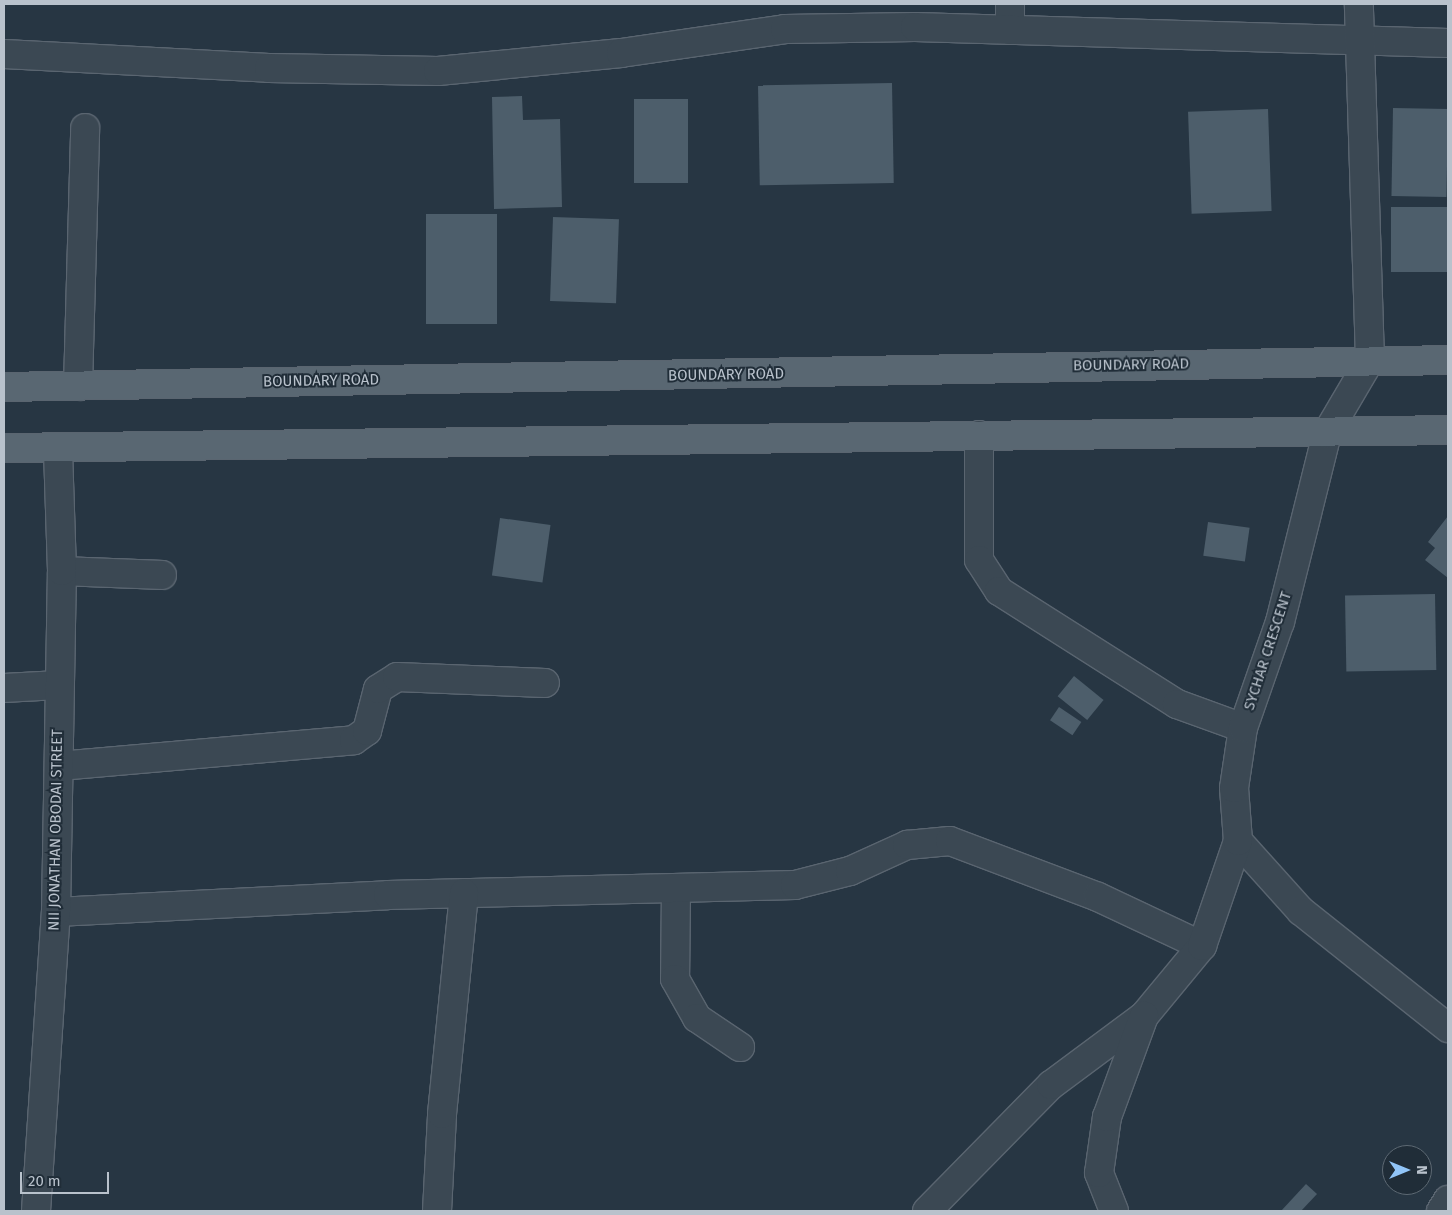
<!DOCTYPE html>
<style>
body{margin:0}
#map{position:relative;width:1452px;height:1215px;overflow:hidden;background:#273643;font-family:"Fira Sans",sans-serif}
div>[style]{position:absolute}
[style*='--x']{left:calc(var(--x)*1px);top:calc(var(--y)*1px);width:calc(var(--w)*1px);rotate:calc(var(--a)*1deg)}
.building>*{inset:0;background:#4d5e6b;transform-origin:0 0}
.roads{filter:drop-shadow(1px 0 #5a6570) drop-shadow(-1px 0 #5a6570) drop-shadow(0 1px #5a6570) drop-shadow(0 -1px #5a6570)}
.minor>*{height:28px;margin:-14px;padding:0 14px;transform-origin:14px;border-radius:14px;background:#3b4853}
.major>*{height:28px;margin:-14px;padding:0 14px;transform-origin:14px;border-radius:14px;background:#596772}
span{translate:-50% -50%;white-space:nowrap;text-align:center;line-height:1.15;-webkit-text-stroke:4px #202d38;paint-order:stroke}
.street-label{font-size:15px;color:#b9c2cc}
.frame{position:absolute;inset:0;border:5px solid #b9c2cc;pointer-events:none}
.north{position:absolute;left:1382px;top:1145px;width:50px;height:50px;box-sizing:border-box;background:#202d38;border:1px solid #5d6973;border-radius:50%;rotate:90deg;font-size:14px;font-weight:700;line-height:20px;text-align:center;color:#b9c2cc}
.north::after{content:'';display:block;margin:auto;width:18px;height:22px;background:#91c5f8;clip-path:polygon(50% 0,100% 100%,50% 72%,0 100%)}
.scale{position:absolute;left:20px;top:1172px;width:89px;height:22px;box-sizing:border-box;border:2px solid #b9c2cc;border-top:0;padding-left:6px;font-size:15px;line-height:18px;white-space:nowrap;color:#b9c2cc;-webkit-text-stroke:4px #202d38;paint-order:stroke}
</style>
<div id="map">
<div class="building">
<div style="left:892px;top:83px;width:100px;height:134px;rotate:89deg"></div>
<div style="clip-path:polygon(522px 96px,523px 120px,560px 119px,562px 207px,494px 209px,492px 97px)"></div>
<div style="left:634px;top:99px;width:54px;height:84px"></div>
<div style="left:1393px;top:108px;width:55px;height:88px;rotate:1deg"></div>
<div style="left:1268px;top:109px;width:102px;height:80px;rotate:88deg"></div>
<div style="left:1448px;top:207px;width:65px;height:57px;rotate:90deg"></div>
<div style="left:426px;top:214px;width:71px;height:110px"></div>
<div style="left:553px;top:217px;width:66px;height:84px;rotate:2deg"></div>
<div style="clip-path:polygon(1448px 516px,1448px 578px,1425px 560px,1435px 548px,1428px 542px)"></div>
<div style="left:500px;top:518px;width:51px;height:58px;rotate:8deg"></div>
<div style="left:1208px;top:522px;width:42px;height:34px;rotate:8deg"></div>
<div style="left:1435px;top:594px;width:76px;height:90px;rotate:89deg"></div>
<div style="left:1074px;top:676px;width:38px;height:26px;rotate:39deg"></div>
<div style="left:1059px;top:707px;width:27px;height:16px;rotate:34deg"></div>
<div style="clip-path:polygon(1306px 1184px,1317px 1194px,1301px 1211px,1281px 1211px)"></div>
</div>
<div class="roads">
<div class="minor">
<div style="--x:1010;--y:30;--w:26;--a:-90"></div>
<div style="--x:4;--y:54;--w:265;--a:3"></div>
<div style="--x:269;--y:68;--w:169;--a:1"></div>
<div style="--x:438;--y:71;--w:184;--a:-5.6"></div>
<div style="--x:621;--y:53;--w:166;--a:-8.3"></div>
<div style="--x:785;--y:29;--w:130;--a:-0.9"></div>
<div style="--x:915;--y:27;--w:533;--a:1.72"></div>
<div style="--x:78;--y:386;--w:258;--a:-88.4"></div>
<div style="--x:979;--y:435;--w:125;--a:90"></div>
<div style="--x:979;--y:560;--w:37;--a:57"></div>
<div style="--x:999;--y:591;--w:211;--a:32.4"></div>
<div style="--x:1177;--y:704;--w:70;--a:20"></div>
<div style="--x:62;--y:571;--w:100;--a:2.3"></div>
<div style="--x:4;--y:688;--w:55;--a:-3.1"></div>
<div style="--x:59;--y:766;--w:296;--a:-5"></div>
<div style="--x:354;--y:740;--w:16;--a:-35"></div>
<div style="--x:367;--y:731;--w:43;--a:-75.3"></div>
<div style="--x:378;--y:689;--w:22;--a:-32"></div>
<div style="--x:397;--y:677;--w:148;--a:2.3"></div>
<div style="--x:1238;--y:841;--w:94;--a:48"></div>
<div style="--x:1301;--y:911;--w:188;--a:38.5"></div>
<div style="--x:676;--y:888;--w:91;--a:90.6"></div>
<div style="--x:675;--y:979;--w:45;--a:60.6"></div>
<div style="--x:697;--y:1018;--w:52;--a:34"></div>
<div style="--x:56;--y:912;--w:332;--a:-2.9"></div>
<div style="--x:388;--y:895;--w:407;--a:-1.4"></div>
<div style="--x:795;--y:885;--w:57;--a:-14.3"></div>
<div style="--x:850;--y:871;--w:63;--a:-24.5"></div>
<div style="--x:907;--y:845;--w:43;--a:-5.3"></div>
<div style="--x:950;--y:841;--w:158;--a:20.7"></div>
<div style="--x:1098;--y:897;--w:115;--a:25.2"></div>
<div style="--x:36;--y:1211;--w:300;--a:-86.2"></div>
<div style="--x:56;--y:912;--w:341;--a:-89"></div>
<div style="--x:62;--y:571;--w:123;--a:-91.9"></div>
<div style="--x:437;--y:1211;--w:97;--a:-87"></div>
<div style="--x:442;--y:1114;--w:222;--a:-84.3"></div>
<div style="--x:927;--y:1211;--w:177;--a:-45.5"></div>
<div style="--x:1051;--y:1085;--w:116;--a:-36.6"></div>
<div style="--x:1144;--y:1016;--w:91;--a:-50.4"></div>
<div style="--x:1202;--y:946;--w:111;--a:-71.1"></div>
<div style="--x:1238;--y:841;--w:53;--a:-94.3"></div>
<div style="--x:1234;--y:788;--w:61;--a:-81.5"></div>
<div style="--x:1243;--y:728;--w:112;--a:-70.8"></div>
<div style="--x:1280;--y:622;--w:195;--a:-76"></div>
<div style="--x:1327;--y:433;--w:85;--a:-59.5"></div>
<div style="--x:1370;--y:360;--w:356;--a:-91.8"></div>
<div style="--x:1114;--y:1211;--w:41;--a:-111.5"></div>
<div style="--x:1099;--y:1173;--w:57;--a:-81.9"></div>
<div style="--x:1107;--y:1117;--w:108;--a:-69.9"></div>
<div style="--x:1441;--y:1211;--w:13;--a:-58"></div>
</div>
<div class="major">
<div style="--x:4;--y:387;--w:1444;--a:-1.07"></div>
<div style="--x:4;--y:448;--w:1444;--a:-0.71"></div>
</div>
</div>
<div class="street-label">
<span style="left:1131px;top:365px;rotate:-1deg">BOUNDARY ROAD</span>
<span style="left:726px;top:375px;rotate:-1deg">BOUNDARY ROAD</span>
<span style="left:321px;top:381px;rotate:-1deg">BOUNDARY ROAD</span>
<span style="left:1268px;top:651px;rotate:-72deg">SYCHAR CRESCENT</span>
<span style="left:56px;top:830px;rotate:-89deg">NII JONATHAN OBODAI STREET</span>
</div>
<div class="frame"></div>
<div class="north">N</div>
<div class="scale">20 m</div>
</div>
